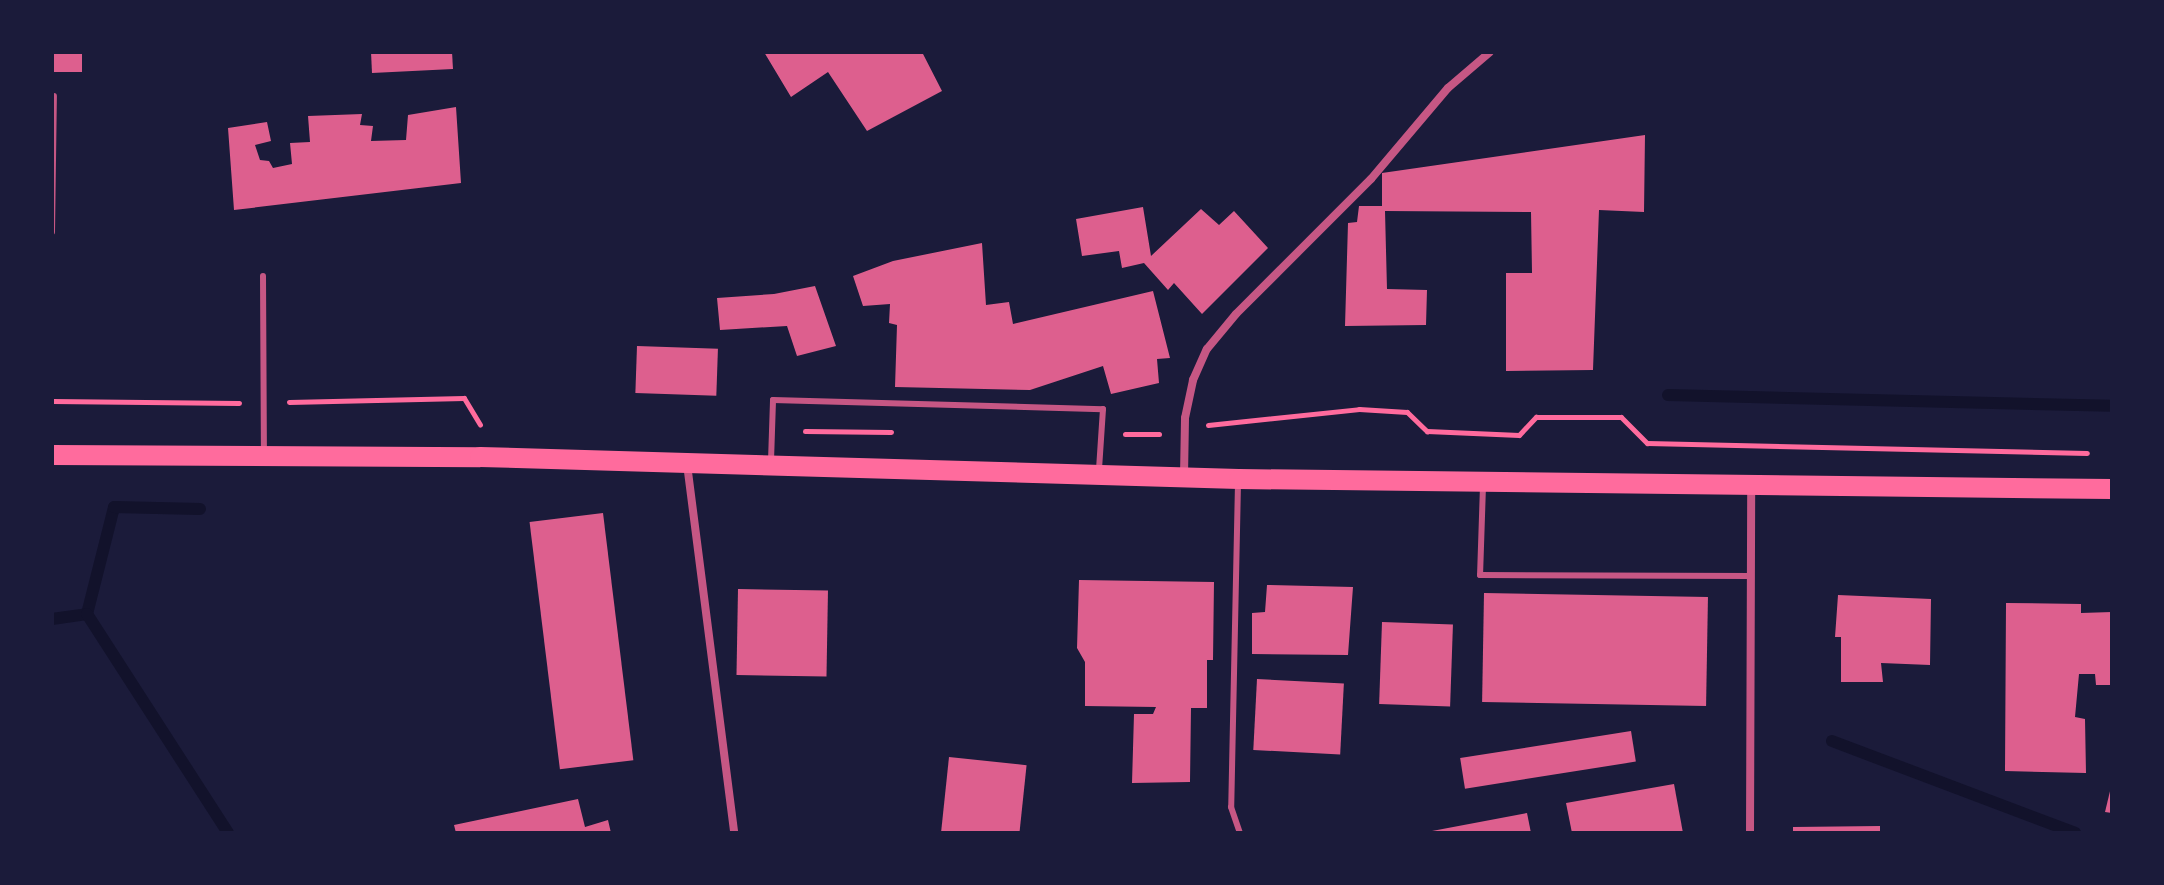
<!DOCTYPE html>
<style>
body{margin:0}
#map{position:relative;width:2164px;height:885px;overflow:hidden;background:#1b1b3a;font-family:Georgia,serif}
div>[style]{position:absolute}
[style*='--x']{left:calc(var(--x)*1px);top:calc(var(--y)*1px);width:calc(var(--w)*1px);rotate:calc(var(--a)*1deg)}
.stream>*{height:12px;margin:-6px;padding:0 6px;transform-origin:6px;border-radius:6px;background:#12122b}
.building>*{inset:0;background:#dd5f8e;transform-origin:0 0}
.path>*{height:5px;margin:-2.5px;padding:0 2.5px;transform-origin:2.5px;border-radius:2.5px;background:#ff6b9d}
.service>*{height:6px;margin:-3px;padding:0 3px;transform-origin:3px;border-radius:3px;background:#c65784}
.minor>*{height:8px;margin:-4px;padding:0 4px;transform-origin:4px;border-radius:4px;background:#c65784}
.primary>*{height:20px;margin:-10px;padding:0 10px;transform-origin:10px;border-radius:10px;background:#ff6b9d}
span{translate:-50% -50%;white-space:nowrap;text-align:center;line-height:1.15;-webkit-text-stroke:8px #1b1b3a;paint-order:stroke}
.frame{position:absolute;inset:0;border:54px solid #1b1b3a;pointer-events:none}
</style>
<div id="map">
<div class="stream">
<div style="--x:1668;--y:395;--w:444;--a:1.4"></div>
<div style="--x:87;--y:614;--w:110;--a:-75.8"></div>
<div style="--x:114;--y:507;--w:86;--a:1.3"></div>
<div style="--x:52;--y:619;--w:35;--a:-8"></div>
<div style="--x:87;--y:614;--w:260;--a:57.2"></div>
<div style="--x:1832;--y:741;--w:260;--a:20.7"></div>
</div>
<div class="building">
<div style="left:52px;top:52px;width:30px;height:20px"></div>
<div style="clip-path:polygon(371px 52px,452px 52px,453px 69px,372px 73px)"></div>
<div style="clip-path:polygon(764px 52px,922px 52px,942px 91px,867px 131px,828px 72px,791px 97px)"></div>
<div style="clip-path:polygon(456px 107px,461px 183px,234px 210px,228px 128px,267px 122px,271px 141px,255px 145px,260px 160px,269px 161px,273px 168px,292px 164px,290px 143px,310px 142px,308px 116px,362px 114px,360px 125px,373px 126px,371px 141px,406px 140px,408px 115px)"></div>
<div style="clip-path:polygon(1645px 135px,1644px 212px,1599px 210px,1593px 370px,1506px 371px,1506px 273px,1532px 273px,1531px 212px,1385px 211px,1387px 289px,1427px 290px,1426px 325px,1345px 326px,1348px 223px,1357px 222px,1359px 206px,1382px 206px,1382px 173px)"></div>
<div style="clip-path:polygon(1143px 207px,1151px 256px,1201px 209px,1219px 225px,1234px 211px,1268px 248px,1202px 314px,1174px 283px,1168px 290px,1144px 263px,1122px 268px,1119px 251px,1082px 256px,1076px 219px)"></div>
<div style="clip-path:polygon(982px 243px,986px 305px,1009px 302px,1013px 324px,1153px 291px,1170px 358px,1157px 359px,1159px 383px,1111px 394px,1103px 366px,1030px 390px,895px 387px,897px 325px,889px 323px,890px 304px,863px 306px,853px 276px,893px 261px)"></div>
<div style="clip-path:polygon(815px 286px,836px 346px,797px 356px,787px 326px,720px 330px,717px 298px,774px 294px)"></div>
<div style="left:637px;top:346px;width:81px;height:47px;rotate:2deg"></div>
<div style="left:603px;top:513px;width:249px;height:74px;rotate:83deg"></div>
<div style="clip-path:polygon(1079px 580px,1214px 582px,1213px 660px,1207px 660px,1207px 708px,1191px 708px,1190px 782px,1132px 783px,1134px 714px,1153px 714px,1156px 707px,1085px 706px,1085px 662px,1077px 648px)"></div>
<div style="clip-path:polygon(1267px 585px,1353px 587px,1348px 655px,1252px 654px,1252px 613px,1265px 612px)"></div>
<div style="left:738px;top:589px;width:90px;height:86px;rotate:1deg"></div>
<div style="left:1484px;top:593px;width:224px;height:109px;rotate:1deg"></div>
<div style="clip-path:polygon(1838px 595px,1931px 599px,1930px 665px,1881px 663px,1883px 682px,1841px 682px,1841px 637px,1835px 637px)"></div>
<div style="clip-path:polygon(2006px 603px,2081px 604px,2081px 613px,2112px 612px,2112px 685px,2096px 685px,2095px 674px,2079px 674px,2075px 717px,2085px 719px,2086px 773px,2005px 771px)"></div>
<div style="left:1382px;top:622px;width:71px;height:82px;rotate:2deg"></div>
<div style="left:1257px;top:679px;width:87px;height:71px;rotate:3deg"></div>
<div style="left:1631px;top:731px;width:31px;height:173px;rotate:81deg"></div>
<div style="left:949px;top:757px;width:78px;height:76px;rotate:6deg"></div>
<div style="clip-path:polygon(1674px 784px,1683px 833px,1572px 833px,1566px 803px)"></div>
<div style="clip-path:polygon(2111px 787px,2112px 787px,2112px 813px,2105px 812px)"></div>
<div style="clip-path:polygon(578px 799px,585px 827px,608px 820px,611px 833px,456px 833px,454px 825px)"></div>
<div style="clip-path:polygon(1527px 813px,1531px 833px,1432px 833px,1432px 831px)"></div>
<div style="clip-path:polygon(1880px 826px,1880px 833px,1793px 833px,1793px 827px)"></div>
</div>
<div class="path">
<div style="--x:52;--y:401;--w:187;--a:0.6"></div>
<div style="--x:289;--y:402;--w:175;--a:-1.3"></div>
<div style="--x:464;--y:398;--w:31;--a:59"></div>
<div style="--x:1208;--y:425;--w:152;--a:-6"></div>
<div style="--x:1359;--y:409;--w:48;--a:3.6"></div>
<div style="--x:1407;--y:412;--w:28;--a:44"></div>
<div style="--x:1427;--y:431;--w:92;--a:2.5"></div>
<div style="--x:1519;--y:435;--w:25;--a:-47"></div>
<div style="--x:1536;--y:417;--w:85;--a:0"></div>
<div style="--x:1621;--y:417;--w:37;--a:45"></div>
<div style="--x:1647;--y:443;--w:440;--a:1.3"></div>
<div style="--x:805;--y:431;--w:86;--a:0.7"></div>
<div style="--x:1125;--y:434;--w:34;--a:0"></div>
</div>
<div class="service">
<div style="--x:52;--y:232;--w:136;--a:-89.2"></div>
<div style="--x:263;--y:276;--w:176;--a:89.7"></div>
<div style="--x:771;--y:461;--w:61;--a:-88.1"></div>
<div style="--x:773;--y:400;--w:330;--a:1.6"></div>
<div style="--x:1103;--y:409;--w:61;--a:93.8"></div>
<div style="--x:1238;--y:483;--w:324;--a:91.2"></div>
<div style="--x:1231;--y:807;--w:28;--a:71"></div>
<div style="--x:1483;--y:486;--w:89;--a:91.9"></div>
<div style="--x:1480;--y:575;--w:271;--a:0.2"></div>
</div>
<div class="minor">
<div style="--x:687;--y:464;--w:372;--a:82.7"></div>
<div style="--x:1184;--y:476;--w:58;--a:-89"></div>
<div style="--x:1185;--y:418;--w:39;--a:-78"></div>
<div style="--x:1193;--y:380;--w:34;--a:-66"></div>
<div style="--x:1207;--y:349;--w:45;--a:-50.4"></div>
<div style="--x:1236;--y:314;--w:191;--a:-45"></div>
<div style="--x:1371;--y:179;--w:119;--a:-49.8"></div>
<div style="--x:1448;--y:88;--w:55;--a:-40.6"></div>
<div style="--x:1750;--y:833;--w:347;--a:-89.8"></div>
</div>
<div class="primary">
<div style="--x:52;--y:455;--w:428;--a:0.3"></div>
<div style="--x:480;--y:457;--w:759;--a:1.66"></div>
<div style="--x:1239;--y:479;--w:873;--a:0.66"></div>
</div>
<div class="frame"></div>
</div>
